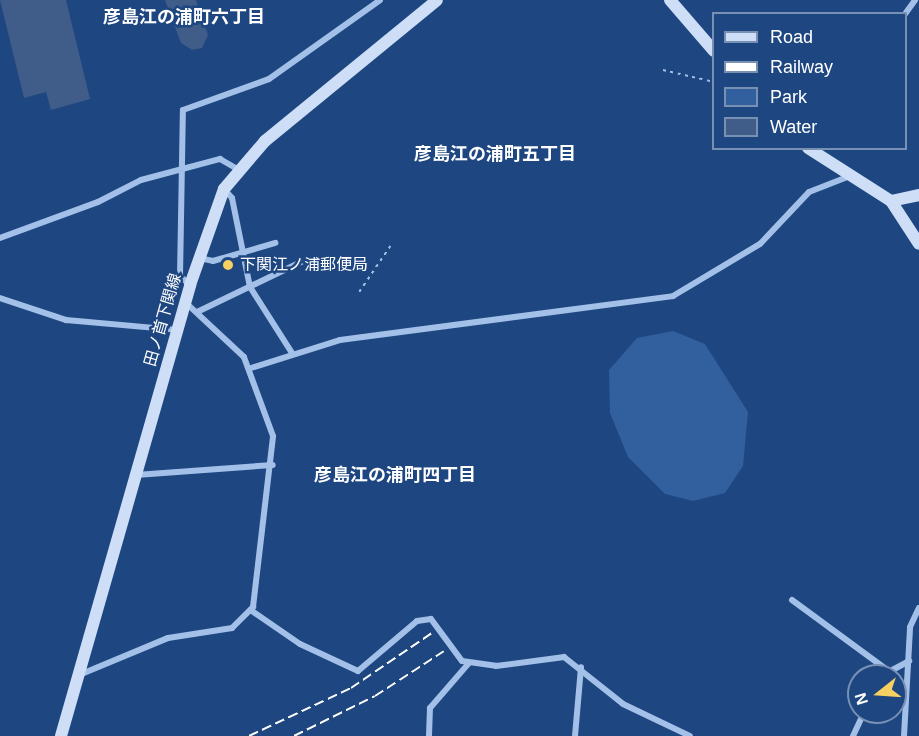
<!DOCTYPE html>
<meta charset="utf-8">
<style>
body{margin:0}
#map{position:relative;width:919px;height:736px;overflow:hidden;background:#1e4680;font-family:Arial,"Noto Sans JP",sans-serif}
div>[style]{position:absolute}
[style*='--x']{left:calc(var(--x)*1px);top:calc(var(--y)*1px);width:calc(var(--w)*1px);rotate:calc(var(--a)*1deg)}
.green>*{inset:0;background:#325f9e}
.water>*{inset:0;background:#3f5d88}
.path>*{height:1.5px;margin-top:-0.75px;transform-origin:0;background:repeating-linear-gradient(90deg,#a3c0e8 0 3px,transparent 0 7.5px)}
.street>*{height:6px;margin:-3px;padding:0 3px;transform-origin:3px;border-radius:3px;background:#a3c0e8}
.secondary>*{height:12px;margin:-6px;padding:0 6px;transform-origin:6px;border-radius:6px;background:#cddef6}
.rail>*{height:2px;margin-top:-1px;transform-origin:0;background:repeating-linear-gradient(90deg,#fff 0 10px,transparent 0 14.5px)}
.dots>*{width:16px;height:16px;translate:-50% -50%;box-sizing:border-box;border:3px solid #1e4680;border-radius:50%}
span{translate:-50% -50%;white-space:nowrap;text-align:center;line-height:1.15;-webkit-text-stroke:5px #1e4680;paint-order:stroke}
.poi-label{font-size:16px;color:#fff}
.left{translate:0 -50%;text-align:left}
.street-label{font-size:16px;color:#fff}
.neighbourhood-label{font-size:18px;color:#fff;font-weight:700}
.legend{position:absolute;left:712px;top:12px;width:195px;height:138px;box-sizing:border-box;background:#1e4680;border:2px solid #7890b3;margin:0;padding:8px 10px;list-style:none;font-size:18px;color:#fff}
.legend li{display:flex;align-items:center;gap:12px;height:30px}
.legend b{width:30px;border:2px solid #7890b3}
.north{position:absolute;left:847px;top:664px;width:60px;height:60px;box-sizing:border-box;background:#1e4680;border:2px solid #7890b3;border-radius:50%;rotate:253deg;font-size:16px;font-weight:700;line-height:24px;text-align:center;color:#fff}
.north::after{content:'';display:block;margin:auto;width:21px;height:27px;background:#f7d062;clip-path:polygon(50% 0,100% 100%,50% 72%,0 100%)}
</style>
<div id="map">
<div class="green">
<div style="clip-path:polygon(673px 331px,705px 344px,748px 412px,743px 466px,725px 493px,693px 501px,665px 494px,628px 457px,610px 413px,609px 370px,637px 338px)"></div>
</div>
<div class="water">
<div style="clip-path:polygon(0 0,66px 0,90px 99px,51px 110px,46px 92px,24px 98px)"></div>
<div style="clip-path:polygon(165px 0,196px 0,208px 35px,202px 48px,192px 50px,181px 43px)"></div>
</div>
<div class="path">
<div style="--x:663;--y:70;--w:52;--a:13.2"></div>
<div style="--x:359;--y:292;--w:57;--a:-55.8"></div>
</div>
<div class="street">
<div style="--x:905;--y:14;--w:17;--a:-54"></div>
<div style="--x:224;--y:189;--w:12;--a:48"></div>
<div style="--x:232;--y:198;--w:91;--a:78.6"></div>
<div style="--x:250;--y:287;--w:78;--a:57.5"></div>
<div style="--x:0;--y:238;--w:104;--a:-20.2"></div>
<div style="--x:98;--y:202;--w:48;--a:-27.1"></div>
<div style="--x:141;--y:180;--w:82;--a:-14.9"></div>
<div style="--x:220;--y:159;--w:20;--a:30"></div>
<div style="--x:199;--y:258;--w:14;--a:12"></div>
<div style="--x:213;--y:261;--w:65;--a:-16.2"></div>
<div style="--x:190;--y:285;--w:13;--a:-138"></div>
<div style="--x:180;--y:276;--w:166;--a:-89"></div>
<div style="--x:183;--y:110;--w:91;--a:-19.8"></div>
<div style="--x:269;--y:79;--w:136;--a:-35.4"></div>
<div style="--x:0;--y:298;--w:70;--a:18.4"></div>
<div style="--x:66;--y:320;--w:111;--a:5.1"></div>
<div style="--x:197;--y:312;--w:120;--a:-25.7"></div>
<div style="--x:251;--y:368;--w:93;--a:-17.5"></div>
<div style="--x:340;--y:340;--w:336;--a:-7.5"></div>
<div style="--x:673;--y:296;--w:101;--a:-30.9"></div>
<div style="--x:760;--y:244;--w:71;--a:-46.7"></div>
<div style="--x:809;--y:192;--w:44;--a:-21.3"></div>
<div style="--x:136;--y:475;--w:137;--a:-4.2"></div>
<div style="--x:792;--y:600;--w:117;--a:36.3"></div>
<div style="--x:252;--y:611;--w:58;--a:34.5"></div>
<div style="--x:300;--y:644;--w:64;--a:25"></div>
<div style="--x:358;--y:671;--w:77;--a:-40.3"></div>
<div style="--x:417;--y:621;--w:14;--a:-8"></div>
<div style="--x:431;--y:619;--w:52;--a:53.6"></div>
<div style="--x:462;--y:661;--w:34;--a:8"></div>
<div style="--x:496;--y:666;--w:69;--a:-7.5"></div>
<div style="--x:564;--y:657;--w:75;--a:38.5"></div>
<div style="--x:623;--y:704;--w:74;--a:25.5"></div>
<div style="--x:79;--y:675;--w:96;--a:-22.6"></div>
<div style="--x:168;--y:638;--w:65;--a:-8.9"></div>
<div style="--x:232;--y:628;--w:30;--a:-45"></div>
<div style="--x:253;--y:607;--w:172;--a:-83.3"></div>
<div style="--x:273;--y:436;--w:84;--a:-110.2"></div>
<div style="--x:244;--y:357;--w:79;--a:-137"></div>
<div style="--x:881;--y:676;--w:32;--a:-28"></div>
<div style="--x:429;--y:736;--w:28;--a:-88"></div>
<div style="--x:430;--y:708;--w:60;--a:-49.1"></div>
<div style="--x:575;--y:736;--w:69;--a:-85"></div>
<div style="--x:853;--y:736;--w:26;--a:-65"></div>
<div style="--x:904;--y:736;--w:109;--a:-86.8"></div>
<div style="--x:910;--y:627;--w:21;--a:-65"></div>
</div>
<div class="secondary">
<div style="--x:670;--y:0;--w:67;--a:49.2"></div>
<div style="--x:808;--y:148;--w:98;--a:32.6"></div>
<div style="--x:891;--y:201;--w:51;--a:56.9"></div>
<div style="--x:891;--y:201;--w:29;--a:-12"></div>
<div style="--x:61;--y:736;--w:469;--a:-74"></div>
<div style="--x:190;--y:285;--w:102;--a:-70.5"></div>
<div style="--x:224;--y:189;--w:63;--a:-49.5"></div>
<div style="--x:265;--y:141;--w:222;--a:-39.3"></div>
</div>
<div class="rail">
<div style="--x:249;--y:736;--w:113;--a:-25.2"></div>
<div style="--x:351;--y:688;--w:98;--a:-34.2"></div>
<div style="--x:294;--y:736;--w:90;--a:-26.3"></div>
<div style="--x:375;--y:696;--w:82;--a:-33.1"></div>
</div>
<div class="dots">
<div style="left:228px;top:265px;background:#f7d062"></div>
</div>
<div class="poi-label">
<span class="left" style="left:240px;top:265px">下関江ノ浦郵便局</span>
</div>
<div class="street-label">
<span style="left:163px;top:320px;rotate:-74deg">田ノ首下関線</span>
</div>
<div class="neighbourhood-label">
<span style="left:184px;top:17px">彦島江の浦町六丁目</span>
<span style="left:495px;top:154px">彦島江の浦町五丁目</span>
<span style="left:395px;top:475px">彦島江の浦町四丁目</span>
</div>
<ul class="legend">
<li><b style="height:8px;background:#cddef6"></b>Road</li>
<li><b style="height:8px;background:#fff"></b>Railway</li>
<li><b style="height:16px;background:#325f9e"></b>Park</li>
<li><b style="height:16px;background:#3f5d88"></b>Water</li>
</ul>
<div class="north">N</div>
</div>
